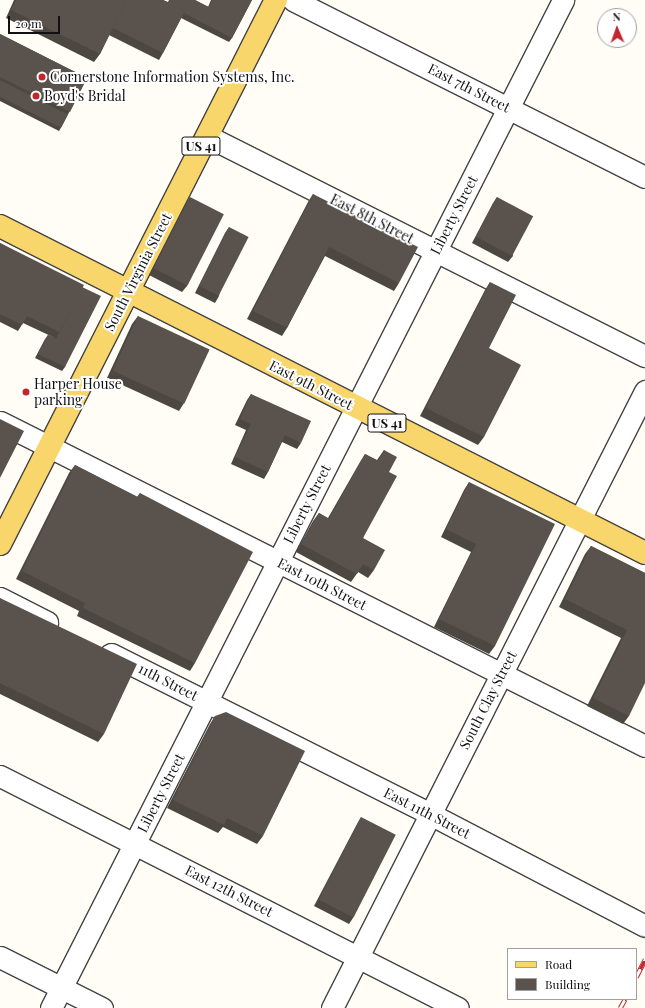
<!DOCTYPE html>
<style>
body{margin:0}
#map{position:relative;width:645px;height:1008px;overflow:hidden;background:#fffdf5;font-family:"Playfair Display",serif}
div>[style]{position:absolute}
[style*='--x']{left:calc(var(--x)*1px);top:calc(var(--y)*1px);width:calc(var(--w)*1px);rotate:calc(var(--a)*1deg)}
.roads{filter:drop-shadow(1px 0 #444) drop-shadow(-1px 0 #444) drop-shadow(0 1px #444) drop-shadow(0 -1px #444)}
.minor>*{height:21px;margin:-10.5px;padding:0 10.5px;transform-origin:10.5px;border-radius:10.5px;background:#fff}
.major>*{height:22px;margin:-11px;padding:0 11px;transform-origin:11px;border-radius:11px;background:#f9d66b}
.rail>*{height:4.5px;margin-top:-2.25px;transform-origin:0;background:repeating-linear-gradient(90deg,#fff 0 9px,#c4262e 0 18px);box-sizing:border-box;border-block:1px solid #c4262e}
.wall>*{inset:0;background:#4d4742}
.building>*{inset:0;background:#5a524d;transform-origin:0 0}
.dots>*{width:11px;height:11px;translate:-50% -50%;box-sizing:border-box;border:2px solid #fff;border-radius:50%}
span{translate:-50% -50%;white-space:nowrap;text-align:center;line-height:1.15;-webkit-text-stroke:4px #fff;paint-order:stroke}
.shield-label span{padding:1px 3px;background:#fff;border:1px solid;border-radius:3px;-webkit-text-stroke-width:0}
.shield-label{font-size:13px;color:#111;font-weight:700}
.poi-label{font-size:14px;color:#111}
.left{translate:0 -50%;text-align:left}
.street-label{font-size:14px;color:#111}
.legend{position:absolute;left:507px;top:948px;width:130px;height:52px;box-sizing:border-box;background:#fff;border:1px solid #a0a0a0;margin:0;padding:5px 7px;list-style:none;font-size:12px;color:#111}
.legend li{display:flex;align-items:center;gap:8px;height:20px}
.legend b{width:20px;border:1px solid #a0a0a0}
.north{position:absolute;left:597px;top:8px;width:40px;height:40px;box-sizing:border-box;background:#fff;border:1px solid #a0a0a0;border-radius:50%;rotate:358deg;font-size:11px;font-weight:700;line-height:16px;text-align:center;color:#111}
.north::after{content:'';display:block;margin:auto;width:14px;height:18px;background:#c4262e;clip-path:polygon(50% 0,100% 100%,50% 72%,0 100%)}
.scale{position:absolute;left:8px;top:16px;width:52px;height:18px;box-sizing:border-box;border:2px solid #111;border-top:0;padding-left:5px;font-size:12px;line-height:14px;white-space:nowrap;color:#111;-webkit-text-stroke:3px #fff;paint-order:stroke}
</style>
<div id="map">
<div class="roads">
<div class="minor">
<div style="--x:293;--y:0;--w:394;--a:26.7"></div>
<div style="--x:207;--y:136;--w:490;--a:26.7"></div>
<div style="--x:0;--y:422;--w:722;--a:26.67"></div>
<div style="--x:0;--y:598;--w:53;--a:27.1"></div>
<div style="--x:111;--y:654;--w:357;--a:26.6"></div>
<div style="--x:430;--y:814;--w:242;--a:27.5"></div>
<div style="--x:0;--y:776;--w:513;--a:26.86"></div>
<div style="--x:0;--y:957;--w:114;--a:26.6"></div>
<div style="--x:51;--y:1008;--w:1131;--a:-63.07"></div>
<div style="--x:332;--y:1008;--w:692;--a:-63.1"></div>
</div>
<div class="major">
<div style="--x:0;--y:226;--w:723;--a:26.88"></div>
<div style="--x:0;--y:544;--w:610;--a:-63.1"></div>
</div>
</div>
<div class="rail">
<div style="--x:636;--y:977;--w:20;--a:-63"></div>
<div style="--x:620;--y:1008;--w:10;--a:-61"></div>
</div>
<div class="wall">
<div style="clip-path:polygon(14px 0,163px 0,168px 2px,169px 0,195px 0,208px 7px,211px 0,252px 0,232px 38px,229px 42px,181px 18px,163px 53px,159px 60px,109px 35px,100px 54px,94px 62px,6px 18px)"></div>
<div style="clip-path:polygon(0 34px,87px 78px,62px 126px,59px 131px,0 101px)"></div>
<div style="clip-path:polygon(313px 194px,399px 283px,394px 291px,325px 256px,287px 328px,282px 336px,247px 319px,308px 202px)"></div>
<div style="clip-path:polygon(190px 197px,187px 286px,182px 292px,149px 275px,186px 203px)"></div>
<div style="clip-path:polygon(497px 197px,513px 256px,508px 262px,472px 243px,493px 203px)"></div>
<div style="clip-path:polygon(229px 227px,219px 296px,215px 303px,195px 293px,225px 233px)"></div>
<div style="clip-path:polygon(0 243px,82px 287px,65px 367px,62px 371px,35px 358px,45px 339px,48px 335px,55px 338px,23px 323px,18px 331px,0 322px)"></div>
<div style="clip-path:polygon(490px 282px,489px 348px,484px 437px,478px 445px,420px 416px,485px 290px)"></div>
<div style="clip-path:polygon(138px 316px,184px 403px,179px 411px,107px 378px,132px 324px)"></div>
<div style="clip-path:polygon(251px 394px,301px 443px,297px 449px,282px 442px,268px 472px,264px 479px,231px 464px,246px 430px,235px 425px,247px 400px)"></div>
<div style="clip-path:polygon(384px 450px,389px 472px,363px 538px,374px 570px,368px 578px,358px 572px,351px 582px,296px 552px,313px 521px,319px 513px,328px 518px,360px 462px,365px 454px,377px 460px)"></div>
<div style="clip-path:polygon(75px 465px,137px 497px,140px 493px,195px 663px,190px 671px,77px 616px,79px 611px,16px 579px,69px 473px)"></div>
<div style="clip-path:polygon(469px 482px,495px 646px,489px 654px,434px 627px,471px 552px,441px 537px,464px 490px)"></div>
<div style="clip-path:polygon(591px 546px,645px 573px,629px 716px,623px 724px,587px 706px,621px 638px,559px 607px,585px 554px)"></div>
<div style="clip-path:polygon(0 598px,104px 734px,98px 742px,0 694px)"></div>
<div style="clip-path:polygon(215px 716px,263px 836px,257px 844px,223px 827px,218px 833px,167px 808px,210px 724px)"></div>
<div style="clip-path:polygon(361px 817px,353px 918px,349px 924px,314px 906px,357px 824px)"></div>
</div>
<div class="building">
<div style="clip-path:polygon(16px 0,127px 0,100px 54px,11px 10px)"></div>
<div style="clip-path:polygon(127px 0,163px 0,185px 11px,163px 53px,113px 28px)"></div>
<div style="clip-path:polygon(170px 0,195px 0,209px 7px,212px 0,252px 0,232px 38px,184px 13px,185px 11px,168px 3px)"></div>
<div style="clip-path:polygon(0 34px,87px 78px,70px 112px,0 77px)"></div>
<div style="left:0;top:80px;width:76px;height:15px;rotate:27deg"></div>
<div style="clip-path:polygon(313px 194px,418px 247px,399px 283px,329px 247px,287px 328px,253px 311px)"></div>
<div style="left:190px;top:197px;width:38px;height:80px;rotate:27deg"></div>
<div style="left:497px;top:197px;width:41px;height:45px;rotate:28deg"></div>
<div style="left:229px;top:227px;width:22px;height:66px;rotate:27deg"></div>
<div style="clip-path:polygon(0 243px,84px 285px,59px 332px,27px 316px,22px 325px,0 314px)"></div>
<div style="clip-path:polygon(490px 282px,516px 295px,489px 348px,521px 365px,484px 437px,426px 408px)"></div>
<div style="clip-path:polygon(82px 287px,101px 296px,65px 367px,38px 354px,48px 335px,56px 339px)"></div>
<div style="left:138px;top:316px;width:79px;height:60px;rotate:25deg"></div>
<div style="clip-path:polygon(251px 394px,311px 421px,301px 443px,285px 435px,268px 472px,235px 457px,251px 424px,240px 419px)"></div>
<div style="clip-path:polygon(0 419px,24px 431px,0 478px)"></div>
<div style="clip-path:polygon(384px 450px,397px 457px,389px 472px,397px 476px,363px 538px,385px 550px,374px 570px,363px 564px,357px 574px,301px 544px,319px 513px,329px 519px,365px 454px,378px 461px)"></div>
<div style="clip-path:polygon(75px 465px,138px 497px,140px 493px,253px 552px,195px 663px,83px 608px,85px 603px,22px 571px)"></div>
<div style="clip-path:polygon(469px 482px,555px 524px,495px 646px,439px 619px,476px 544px,446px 529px)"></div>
<div style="clip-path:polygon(591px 546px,645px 573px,645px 683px,629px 716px,593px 698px,627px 630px,565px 599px)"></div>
<div style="clip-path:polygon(0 598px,137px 664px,104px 734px,0 683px)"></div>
<div style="clip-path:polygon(226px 712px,305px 751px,263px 836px,227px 818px,224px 825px,173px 800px,215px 716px)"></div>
<div style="left:361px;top:817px;width:39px;height:93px;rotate:27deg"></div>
</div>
<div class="dots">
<div style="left:42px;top:77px;background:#c4262e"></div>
<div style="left:36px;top:96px;background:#c4262e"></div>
<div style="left:26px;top:392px;background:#c4262e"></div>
</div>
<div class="shield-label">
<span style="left:201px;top:146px">US 41</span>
<span style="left:387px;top:423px">US 41</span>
</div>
<div class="poi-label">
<span class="left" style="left:50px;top:77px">Cornerstone Information Systems, Inc.</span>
<span class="left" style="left:44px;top:96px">Boyd's Bridal</span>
<span class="left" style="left:34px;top:392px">Harper House<br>parking</span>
</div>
<div class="street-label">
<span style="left:469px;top:88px;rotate:27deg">East 7th Street</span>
<span style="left:454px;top:215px;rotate:-63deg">Liberty Street</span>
<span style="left:372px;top:219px;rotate:27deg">East 8th Street</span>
<span style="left:138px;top:272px;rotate:-63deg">South Virginia Street</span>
<span style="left:311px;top:385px;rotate:27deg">East 9th Street</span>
<span style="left:307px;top:504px;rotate:-63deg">Liberty Street</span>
<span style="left:322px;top:584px;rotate:27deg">East 10th Street</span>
<span style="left:168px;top:682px;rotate:27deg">11th Street</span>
<span style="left:488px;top:700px;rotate:-63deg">South Clay Street</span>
<span style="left:161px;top:793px;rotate:-63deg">Liberty Street</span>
<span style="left:427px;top:813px;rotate:27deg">East 11th Street</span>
<span style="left:229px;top:891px;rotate:27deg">East 12th Street</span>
</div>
<ul class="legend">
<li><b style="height:5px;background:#f9d66b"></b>Road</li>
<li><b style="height:11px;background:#5a524d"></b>Building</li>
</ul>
<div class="north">N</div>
<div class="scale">20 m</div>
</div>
